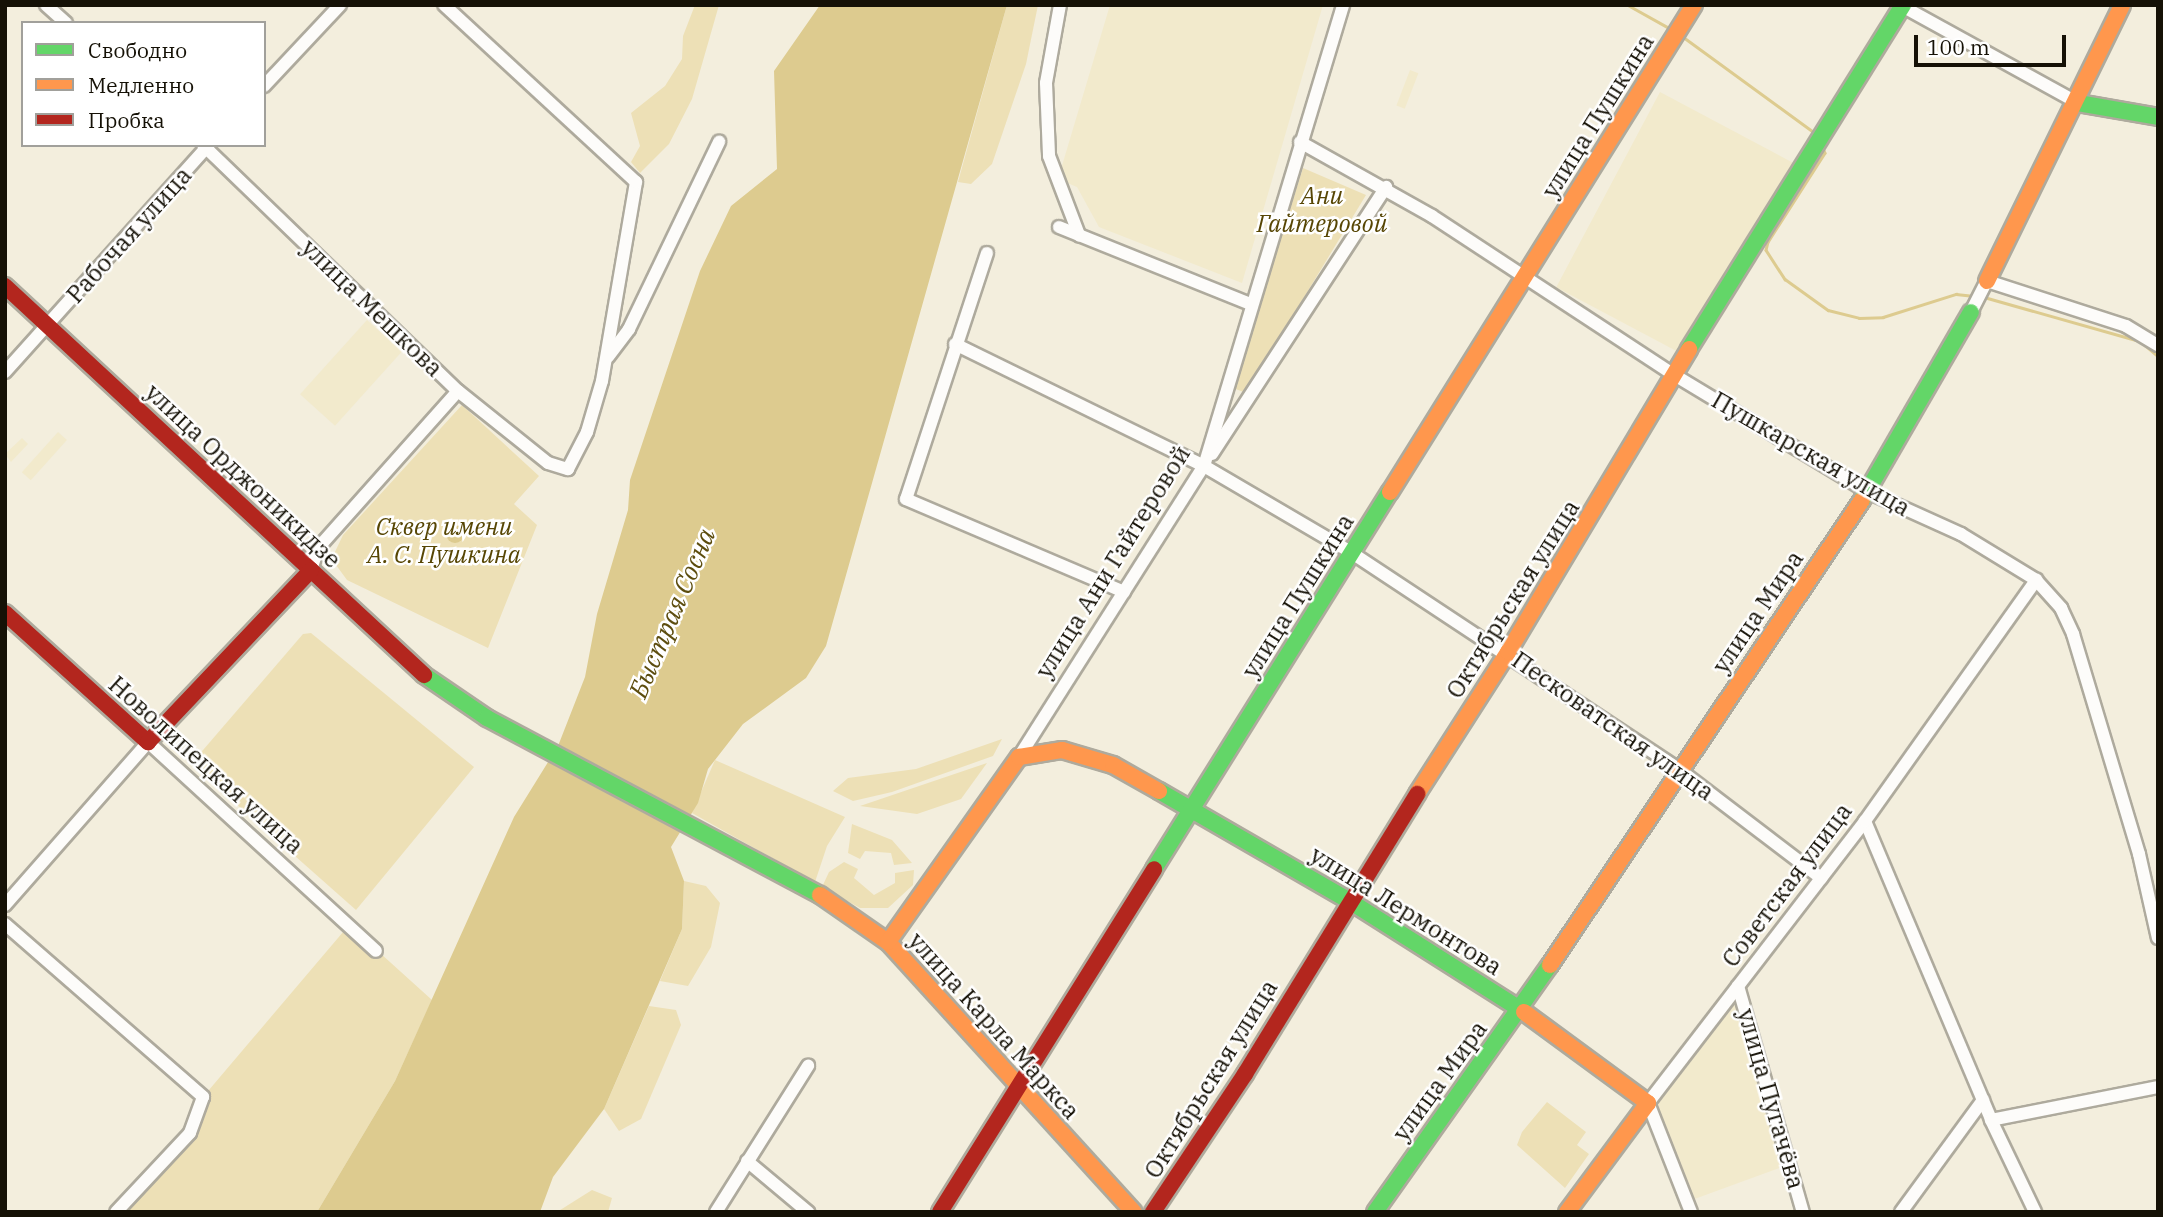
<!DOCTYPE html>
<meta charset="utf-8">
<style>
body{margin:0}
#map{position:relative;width:2163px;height:1217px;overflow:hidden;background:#f3eedd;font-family:"IBM Plex Serif",serif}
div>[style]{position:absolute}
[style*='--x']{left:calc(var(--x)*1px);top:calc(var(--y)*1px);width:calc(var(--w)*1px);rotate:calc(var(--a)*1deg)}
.built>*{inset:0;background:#f2eacc;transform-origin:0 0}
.green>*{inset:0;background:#ede0b6}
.water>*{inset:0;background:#ddcb8f}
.round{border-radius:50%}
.stream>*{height:2.5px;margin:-1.25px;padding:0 1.25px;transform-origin:1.25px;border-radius:1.25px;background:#ddcb8f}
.roads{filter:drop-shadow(2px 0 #aeaa9d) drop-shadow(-2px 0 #aeaa9d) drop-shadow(0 2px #aeaa9d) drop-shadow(0 -2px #aeaa9d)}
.street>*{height:12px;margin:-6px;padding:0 6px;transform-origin:6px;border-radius:6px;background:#fdfcfa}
.fast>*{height:16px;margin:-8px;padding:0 8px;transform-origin:8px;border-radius:8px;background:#63d668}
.slow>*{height:16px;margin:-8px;padding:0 8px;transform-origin:8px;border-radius:8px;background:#ff974d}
.jam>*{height:16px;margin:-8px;padding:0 8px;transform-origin:8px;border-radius:8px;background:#b3261e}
span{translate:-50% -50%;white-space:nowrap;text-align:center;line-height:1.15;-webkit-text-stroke:5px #fff;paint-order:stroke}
.street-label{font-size:24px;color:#151106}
.park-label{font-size:24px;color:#574604;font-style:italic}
.water-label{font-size:26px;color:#5d4d0e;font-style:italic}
.frame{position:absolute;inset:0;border:7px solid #151106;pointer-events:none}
.legend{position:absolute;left:21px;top:21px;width:245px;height:126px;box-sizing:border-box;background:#fff;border:2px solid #a1a09b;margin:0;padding:9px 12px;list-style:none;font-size:21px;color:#151106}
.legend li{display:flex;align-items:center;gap:14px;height:35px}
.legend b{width:35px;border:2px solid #a1a09b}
.scale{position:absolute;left:1914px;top:35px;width:152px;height:32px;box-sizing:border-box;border:4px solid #151106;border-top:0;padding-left:9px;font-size:21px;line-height:24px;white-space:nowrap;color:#151106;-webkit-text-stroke:5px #fff;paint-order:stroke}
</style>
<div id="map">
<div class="built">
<div style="clip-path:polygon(1110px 5px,1323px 5px,1242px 283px,1099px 227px,1077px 187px,1058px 179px)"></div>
<div style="left:1410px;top:70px;width:9px;height:38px;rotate:21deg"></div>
<div style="left:1660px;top:92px;width:151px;height:221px;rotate:28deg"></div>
<div style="left:367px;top:320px;width:47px;height:100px;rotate:42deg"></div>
<div style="left:58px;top:432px;width:12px;height:54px;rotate:42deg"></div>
<div style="clip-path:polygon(22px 438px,28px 444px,11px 462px,5px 454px)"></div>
<div style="clip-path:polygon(1737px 993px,1785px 1166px,1689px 1201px,1651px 1102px)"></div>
</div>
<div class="green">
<div style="clip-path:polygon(695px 5px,719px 5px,692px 99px,669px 144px,640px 173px,631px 162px,640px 146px,631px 113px,665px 86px,682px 59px,683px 36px)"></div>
<div style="clip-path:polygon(1007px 5px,1038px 5px,1026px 64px,992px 164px,971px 184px,958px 182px)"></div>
<div style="clip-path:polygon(1303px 168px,1366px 195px,1246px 393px,1233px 388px)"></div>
<div style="clip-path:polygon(462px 405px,539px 476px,514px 504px,537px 525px,488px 648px,347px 580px,336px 565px,334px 554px,343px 535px)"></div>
<div style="clip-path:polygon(311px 633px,474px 767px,356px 910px,191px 764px,303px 634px)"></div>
<div style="clip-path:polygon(1002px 739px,993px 756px,892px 792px,853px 801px,833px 791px,848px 778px,916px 769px)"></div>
<div style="clip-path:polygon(715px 760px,845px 817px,827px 846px,815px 882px,692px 813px)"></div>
<div style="clip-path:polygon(987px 763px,961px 799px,917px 814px,860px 806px)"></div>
<div style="clip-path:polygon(852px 824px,892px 840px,912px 863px,894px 865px,891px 853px,865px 851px,860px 859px,848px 853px)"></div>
<div style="clip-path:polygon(844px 862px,858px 869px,854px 878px,874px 895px,895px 883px,895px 873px,914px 870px,913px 885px,888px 908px,860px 908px,822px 887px,829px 872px)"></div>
<div style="clip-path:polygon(684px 881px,706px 886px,720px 903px,711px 947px,688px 986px,660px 981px,682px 929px)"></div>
<div style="clip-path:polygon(349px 925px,432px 1000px,395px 1081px,317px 1212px,116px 1212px,190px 1133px,203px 1097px)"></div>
<div style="clip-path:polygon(649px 1006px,676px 1010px,681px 1025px,641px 1119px,619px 1131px,604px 1109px)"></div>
<div style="clip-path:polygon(1547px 1102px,1586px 1132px,1577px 1145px,1589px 1154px,1565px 1188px,1517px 1145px,1522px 1132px)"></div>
<div style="clip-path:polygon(592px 1190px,612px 1198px,608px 1212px,557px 1212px)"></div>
</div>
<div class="water">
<div style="clip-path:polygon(820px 5px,1007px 5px,826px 646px,806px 678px,743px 724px,708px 769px,698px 803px,671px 847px,684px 881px,682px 929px,604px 1109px,553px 1177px,540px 1212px,317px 1212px,395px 1081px,514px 817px,558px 746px,585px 677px,597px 614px,628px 510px,630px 480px,700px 271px,731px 206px,777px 169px,774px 71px)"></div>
<div class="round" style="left:446px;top:525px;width:18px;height:18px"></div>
</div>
<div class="stream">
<div style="--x:1628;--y:5;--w:49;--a:29.2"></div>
<div style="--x:1682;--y:36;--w:165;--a:36.1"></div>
<div style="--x:1823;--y:148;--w:5;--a:68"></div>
<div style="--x:1825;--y:153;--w:106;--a:122.6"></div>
<div style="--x:1768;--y:242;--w:8;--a:104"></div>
<div style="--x:1766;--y:250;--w:35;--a:57"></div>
<div style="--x:1785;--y:279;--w:53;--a:35.8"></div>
<div style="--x:1828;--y:310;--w:32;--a:14"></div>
<div style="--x:1859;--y:318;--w:24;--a:-2"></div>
<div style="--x:1883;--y:317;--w:77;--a:-17.5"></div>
<div style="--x:1956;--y:294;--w:18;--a:6"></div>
<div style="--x:1984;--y:297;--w:162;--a:15.8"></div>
<div style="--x:2140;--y:341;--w:23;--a:40"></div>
</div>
<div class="roads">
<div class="street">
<div style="--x:46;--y:5;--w:27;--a:42"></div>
<div style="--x:1060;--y:5;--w:79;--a:100.2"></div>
<div style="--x:1046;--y:83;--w:73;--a:87.6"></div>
<div style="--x:1049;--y:156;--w:85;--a:69.2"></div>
<div style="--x:1900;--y:5;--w:203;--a:28.8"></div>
<div style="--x:264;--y:86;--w:111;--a:-46.8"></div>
<div style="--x:1300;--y:142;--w:151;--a:29.3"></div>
<div style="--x:1432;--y:216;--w:292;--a:33.3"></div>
<div style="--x:1676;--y:376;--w:224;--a:31.1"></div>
<div style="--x:1868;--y:492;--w:102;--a:24.3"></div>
<div style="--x:1961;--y:534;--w:88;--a:31.5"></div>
<div style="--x:2036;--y:580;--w:38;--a:48"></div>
<div style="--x:2061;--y:608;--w:29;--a:65"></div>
<div style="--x:2073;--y:634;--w:230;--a:73.3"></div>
<div style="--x:2139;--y:854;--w:86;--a:77.3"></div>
<div style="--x:203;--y:145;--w:354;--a:44"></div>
<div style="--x:458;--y:391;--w:115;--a:38.7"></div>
<div style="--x:548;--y:463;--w:21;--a:17"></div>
<div style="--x:568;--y:469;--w:42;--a:-62.8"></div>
<div style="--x:587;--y:432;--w:53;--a:-73.6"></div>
<div style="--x:602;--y:381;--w:202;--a:-80.3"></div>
<div style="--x:636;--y:182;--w:261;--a:-137.3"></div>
<div style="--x:1059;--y:227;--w:207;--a:21.9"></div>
<div style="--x:987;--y:253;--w:259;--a:108.2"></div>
<div style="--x:906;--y:499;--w:237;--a:23.1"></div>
<div style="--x:1971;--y:312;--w:35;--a:-63"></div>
<div style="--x:1987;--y:281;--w:146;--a:17.9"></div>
<div style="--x:2126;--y:326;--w:37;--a:31"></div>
<div style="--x:955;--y:344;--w:277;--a:26.1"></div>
<div style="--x:1204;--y:466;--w:172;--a:30.4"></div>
<div style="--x:1352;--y:553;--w:391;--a:33.5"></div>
<div style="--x:1678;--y:769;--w:180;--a:37.3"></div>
<div style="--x:608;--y:357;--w:35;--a:-53"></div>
<div style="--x:629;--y:329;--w:208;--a:-64.3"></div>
<div style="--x:5;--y:372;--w:305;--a:-48.1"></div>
<div style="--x:1212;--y:454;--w:319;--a:-56.9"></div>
<div style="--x:311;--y:570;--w:23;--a:-72"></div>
<div style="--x:318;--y:548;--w:210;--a:-48.3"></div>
<div style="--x:1019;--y:757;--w:345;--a:-57.6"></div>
<div style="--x:1204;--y:466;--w:481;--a:-73.2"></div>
<div style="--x:1865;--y:821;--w:324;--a:67.1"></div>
<div style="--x:1991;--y:1120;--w:102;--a:64.4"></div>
<div style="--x:5;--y:905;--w:217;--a:-48.7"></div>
<div style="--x:148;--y:742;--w:309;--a:42.5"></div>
<div style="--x:5;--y:924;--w:263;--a:41.1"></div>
<div style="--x:203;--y:1097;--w:38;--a:110"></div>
<div style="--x:190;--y:1133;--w:108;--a:133.1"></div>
<div style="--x:1738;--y:986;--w:235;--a:74"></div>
<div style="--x:1991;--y:1120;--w:170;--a:-11.2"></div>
<div style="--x:747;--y:1161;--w:80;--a:39.9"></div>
<div style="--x:716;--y:1212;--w:173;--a:-57.8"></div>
<div style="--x:1691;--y:1212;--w:117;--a:-111.5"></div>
<div style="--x:1648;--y:1103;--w:356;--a:-52.4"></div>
<div style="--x:1865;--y:821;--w:296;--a:-54.6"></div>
<div style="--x:1901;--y:1212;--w:139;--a:-53.8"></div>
</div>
<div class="fast">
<div style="--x:2078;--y:103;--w:81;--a:9.9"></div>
<div style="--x:1689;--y:349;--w:405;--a:-58.1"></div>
<div style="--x:1862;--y:500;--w:217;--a:-59.9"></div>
<div style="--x:424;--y:675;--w:76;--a:34.3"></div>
<div style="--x:487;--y:718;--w:377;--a:28"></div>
<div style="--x:1159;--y:791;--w:222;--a:30"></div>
<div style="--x:1351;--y:902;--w:205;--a:32.4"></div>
<div style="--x:1154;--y:869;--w:445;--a:-58"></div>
<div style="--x:1375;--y:1212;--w:303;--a:-54.7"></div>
</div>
<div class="slow">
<div style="--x:1987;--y:281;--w:307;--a:-63.9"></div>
<div style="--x:1390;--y:492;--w:574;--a:-58.03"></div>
<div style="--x:1417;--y:794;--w:169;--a:-57.3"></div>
<div style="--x:1508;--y:652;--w:353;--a:-59.1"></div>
<div style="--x:820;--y:895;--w:83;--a:34.7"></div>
<div style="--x:888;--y:942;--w:365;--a:47.7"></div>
<div style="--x:888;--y:942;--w:227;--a:-54.7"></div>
<div style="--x:1019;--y:757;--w:44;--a:-9.2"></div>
<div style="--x:1062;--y:750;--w:53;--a:16.4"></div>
<div style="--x:1113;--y:765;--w:53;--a:29.5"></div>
<div style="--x:1550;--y:965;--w:560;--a:-56.14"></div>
<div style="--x:1524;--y:1012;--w:154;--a:36.3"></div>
<div style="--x:1648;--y:1103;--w:136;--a:126.6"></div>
</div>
<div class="jam">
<div style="--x:5;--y:286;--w:572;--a:42.87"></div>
<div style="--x:5;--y:613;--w:193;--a:42.1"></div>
<div style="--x:148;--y:742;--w:237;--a:-46.5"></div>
<div style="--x:940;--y:1212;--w:404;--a:-58"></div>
<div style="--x:1153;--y:1212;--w:166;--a:-56.3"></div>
<div style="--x:1245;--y:1074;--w:329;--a:-58.4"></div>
</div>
</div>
<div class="street-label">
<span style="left:1598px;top:116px;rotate:-58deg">улица Пушкина</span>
<span style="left:129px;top:235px;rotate:-48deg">Рабочая улица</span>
<span style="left:372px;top:308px;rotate:44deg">улица Мешкова</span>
<span style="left:1811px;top:454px;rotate:30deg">Пушкарская улица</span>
<span style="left:243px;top:476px;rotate:43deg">улица Орджоникидзе</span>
<span style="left:1113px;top:562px;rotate:-58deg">улица Ани Гайтеровой</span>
<span style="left:1298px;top:596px;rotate:-58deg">улица Пушкина</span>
<span style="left:1513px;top:599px;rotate:-58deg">Октябрьская улица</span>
<span style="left:1758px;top:612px;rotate:-56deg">улица Мира</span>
<span style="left:1613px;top:726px;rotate:35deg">Песковатская улица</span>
<span style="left:206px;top:765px;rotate:42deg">Новолипецкая улица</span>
<span style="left:1787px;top:885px;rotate:-53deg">Советская улица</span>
<span style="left:1406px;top:911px;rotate:32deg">улица Лермонтова</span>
<span style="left:994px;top:1026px;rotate:48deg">улица Карла Маркса</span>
<span style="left:1211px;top:1079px;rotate:-58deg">Октябрьская улица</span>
<span style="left:1440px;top:1081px;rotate:-54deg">улица Мира</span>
<span style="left:1771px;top:1099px;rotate:74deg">улица Пугачёва</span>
</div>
<div class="park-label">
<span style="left:1322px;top:210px">Ани<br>Гайтеровой</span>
<span style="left:444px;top:541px">Сквер имени<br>А. С. Пушкина</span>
</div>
<div class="water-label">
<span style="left:672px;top:613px;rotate:-67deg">Быстрая Сосна</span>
</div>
<div class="frame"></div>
<ul class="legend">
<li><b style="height:9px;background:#63d668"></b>Свободно</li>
<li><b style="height:9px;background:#ff974d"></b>Медленно</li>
<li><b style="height:9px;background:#b3261e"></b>Пробка</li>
</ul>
<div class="scale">100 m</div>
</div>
